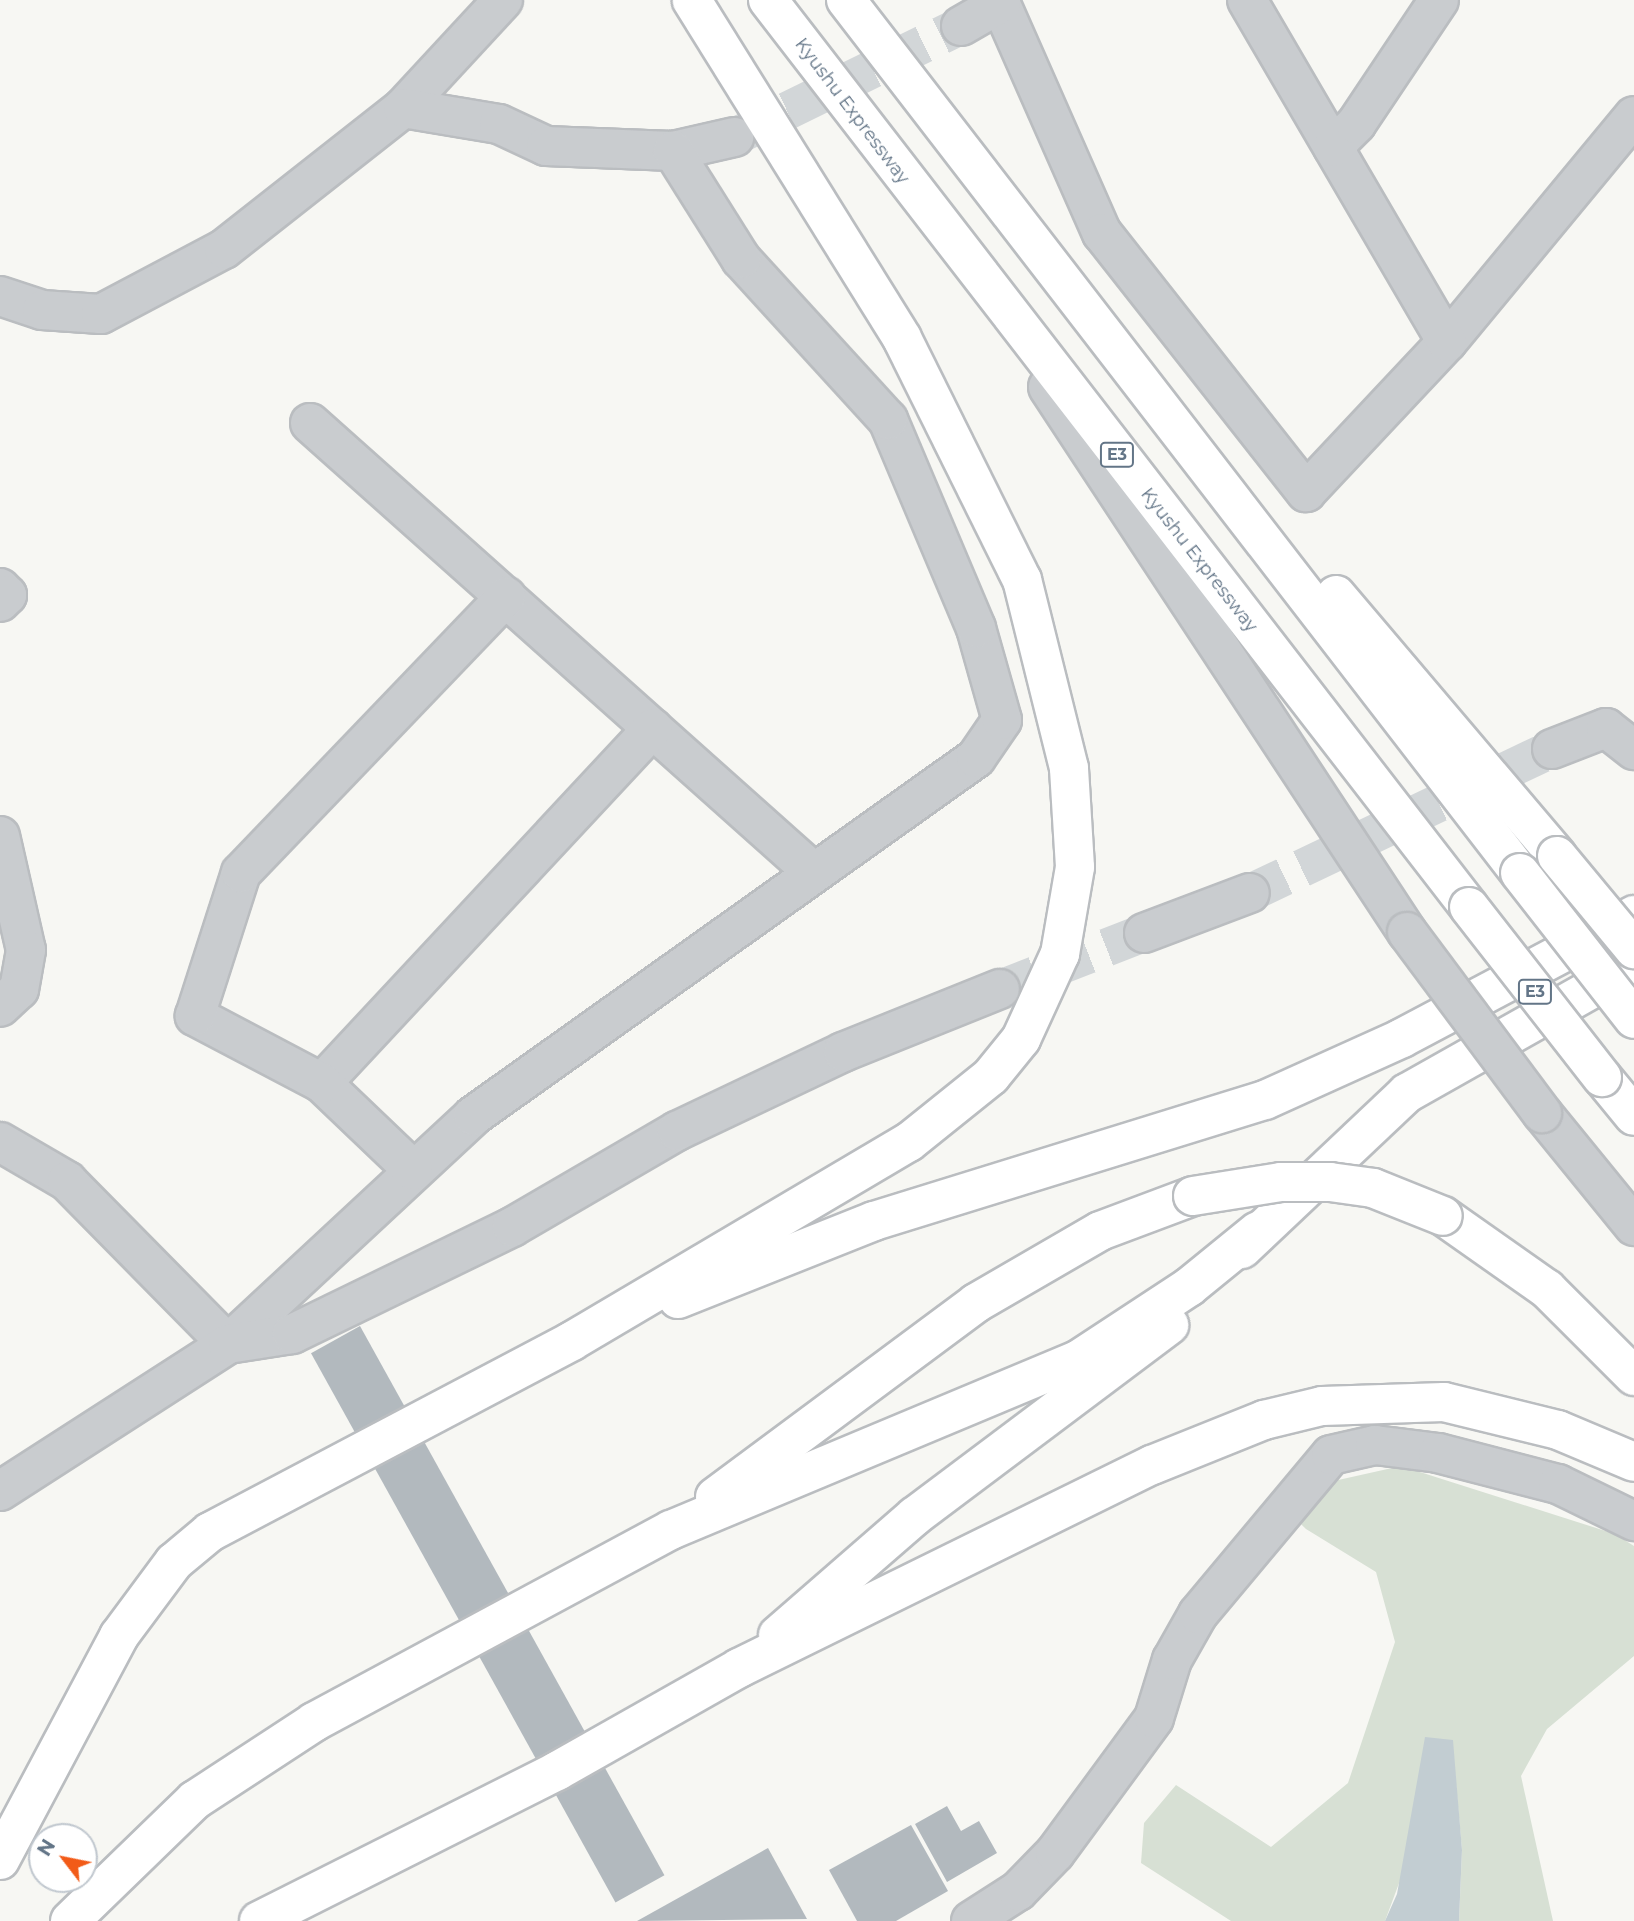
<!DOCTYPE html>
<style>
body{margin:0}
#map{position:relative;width:1634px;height:1921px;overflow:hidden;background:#f7f7f3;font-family:Montserrat,sans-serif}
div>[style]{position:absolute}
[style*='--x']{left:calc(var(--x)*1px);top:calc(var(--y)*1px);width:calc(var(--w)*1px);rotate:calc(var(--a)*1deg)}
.green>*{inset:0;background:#d7e0d4}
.water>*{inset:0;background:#c2cdd2}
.building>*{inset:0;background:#b2b9be;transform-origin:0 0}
.minor-tunnel>*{height:38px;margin-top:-19px;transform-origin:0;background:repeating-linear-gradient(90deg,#d2d6d8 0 38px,transparent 0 57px)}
.roads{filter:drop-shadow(2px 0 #babdc0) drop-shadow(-2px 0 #babdc0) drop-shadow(0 2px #babdc0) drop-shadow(0 -2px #babdc0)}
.minor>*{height:38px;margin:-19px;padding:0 19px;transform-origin:19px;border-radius:19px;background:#c9cccf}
.highway>*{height:38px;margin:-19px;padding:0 19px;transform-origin:19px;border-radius:19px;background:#fff}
.bridges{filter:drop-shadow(2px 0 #babdc0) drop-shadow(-2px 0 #babdc0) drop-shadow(0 2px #babdc0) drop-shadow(0 -2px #babdc0)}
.minor-bridge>*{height:38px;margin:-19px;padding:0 19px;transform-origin:19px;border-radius:19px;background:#c9cccf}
.highway-bridge>*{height:38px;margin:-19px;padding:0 19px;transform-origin:19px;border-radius:19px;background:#fff}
span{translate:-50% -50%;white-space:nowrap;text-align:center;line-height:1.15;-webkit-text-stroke:7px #fff;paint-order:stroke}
.shield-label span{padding:2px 5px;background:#fff;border:2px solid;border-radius:5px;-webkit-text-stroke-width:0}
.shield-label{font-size:16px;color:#637587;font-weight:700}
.street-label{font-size:18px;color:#637587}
.north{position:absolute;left:28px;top:1823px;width:70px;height:70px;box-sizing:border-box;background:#fff;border:2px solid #c1c8cf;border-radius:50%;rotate:302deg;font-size:19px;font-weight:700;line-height:28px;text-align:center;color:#637587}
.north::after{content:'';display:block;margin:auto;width:24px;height:32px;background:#f25b18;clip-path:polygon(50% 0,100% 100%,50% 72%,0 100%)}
</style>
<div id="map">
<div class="green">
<div style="clip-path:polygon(1401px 1466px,1615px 1534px,1634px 1546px,1634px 1656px,1547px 1729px,1521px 1776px,1553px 1921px,1459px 1921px,1462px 1850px,1452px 1740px,1385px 1921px,1231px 1921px,1141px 1863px,1144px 1823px,1176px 1785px,1271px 1847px,1348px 1783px,1395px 1642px,1376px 1572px,1306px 1529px,1271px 1495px)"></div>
</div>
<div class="water">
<div style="clip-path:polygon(1425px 1737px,1453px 1740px,1462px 1850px,1459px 1921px,1385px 1921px,1397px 1894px)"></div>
</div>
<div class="building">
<div style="left:360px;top:1326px;width:628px;height:56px;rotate:61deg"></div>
<div style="clip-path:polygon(947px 1806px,961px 1831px,979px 1821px,997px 1853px,947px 1882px,915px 1824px)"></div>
<div style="clip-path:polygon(911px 1825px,948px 1891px,896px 1921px,857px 1921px,829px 1870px)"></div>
<div style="clip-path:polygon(768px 1848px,807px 1919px,637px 1921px)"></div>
</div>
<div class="minor-tunnel">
<div style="--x:736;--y:136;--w:250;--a:-26.1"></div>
<div style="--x:1250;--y:893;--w:335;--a:-25.5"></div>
<div style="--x:1000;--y:989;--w:155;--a:-21.3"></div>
</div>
<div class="roads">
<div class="minor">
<div style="--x:999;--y:0;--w:255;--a:66.2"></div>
<div style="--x:1102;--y:233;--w:330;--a:51.8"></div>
<div style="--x:1306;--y:492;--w:206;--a:-46.8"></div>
<div style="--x:1447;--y:342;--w:293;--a:-50.4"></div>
<div style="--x:1247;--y:0;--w:396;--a:59.7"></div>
<div style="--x:961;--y:26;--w:46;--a:-29.9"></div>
<div style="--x:403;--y:108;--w:147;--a:-47.2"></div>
<div style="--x:1333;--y:147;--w:33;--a:-45"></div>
<div style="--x:1356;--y:124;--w:149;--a:-56.2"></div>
<div style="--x:0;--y:296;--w:44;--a:18.4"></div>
<div style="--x:42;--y:310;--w:59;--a:3.9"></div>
<div style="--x:101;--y:314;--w:139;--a:-27.9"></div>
<div style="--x:224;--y:249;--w:228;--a:-38.2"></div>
<div style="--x:403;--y:108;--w:97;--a:9.5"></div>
<div style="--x:499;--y:124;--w:52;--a:25.1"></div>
<div style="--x:546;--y:146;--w:127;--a:2.3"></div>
<div style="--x:673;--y:151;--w:63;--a:-12.9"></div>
<div style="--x:1048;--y:387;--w:653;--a:56.63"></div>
<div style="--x:310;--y:423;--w:671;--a:41.74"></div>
<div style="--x:0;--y:588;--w:10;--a:45"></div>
<div style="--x:7;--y:595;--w:10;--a:135"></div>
<div style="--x:1552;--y:749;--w:58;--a:-21.3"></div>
<div style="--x:1606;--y:728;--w:36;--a:38"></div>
<div style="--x:0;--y:836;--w:117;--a:77.2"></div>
<div style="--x:26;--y:950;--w:40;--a:100"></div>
<div style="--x:19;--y:989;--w:26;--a:137"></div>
<div style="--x:1144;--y:933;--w:113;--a:-20.7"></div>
<div style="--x:322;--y:1083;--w:485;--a:-47"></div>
<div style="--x:1542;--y:1113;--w:146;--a:50.8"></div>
<div style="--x:0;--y:1142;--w:78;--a:30.2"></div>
<div style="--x:67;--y:1181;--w:229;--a:45.4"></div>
<div style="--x:228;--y:1344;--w:335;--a:-42.9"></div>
<div style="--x:473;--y:1116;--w:617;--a:-35.44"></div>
<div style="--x:976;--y:758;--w:46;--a:-55.6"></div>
<div style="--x:1002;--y:720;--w:96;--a:-105.8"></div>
<div style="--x:976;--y:628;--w:226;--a:-112.9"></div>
<div style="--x:888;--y:420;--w:218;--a:-132.4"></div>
<div style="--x:741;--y:259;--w:128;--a:-122.2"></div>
<div style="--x:413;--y:1170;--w:126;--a:-136.3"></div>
<div style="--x:322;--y:1083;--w:144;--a:-152.2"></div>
<div style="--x:195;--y:1016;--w:150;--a:-72.2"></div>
<div style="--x:241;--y:873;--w:383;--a:-46.2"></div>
<div style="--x:0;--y:1491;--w:271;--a:-32.8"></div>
<div style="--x:228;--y:1344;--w:65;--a:-8.9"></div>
<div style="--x:292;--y:1334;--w:245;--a:-25.9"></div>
<div style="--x:512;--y:1227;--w:191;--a:-30.2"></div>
<div style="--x:677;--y:1131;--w:184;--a:-25.4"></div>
<div style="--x:843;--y:1052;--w:169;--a:-21.9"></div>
<div style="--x:971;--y:1921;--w:56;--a:-32.6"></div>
<div style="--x:1018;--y:1891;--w:53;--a:-45.8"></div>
<div style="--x:1055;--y:1853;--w:167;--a:-53.7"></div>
<div style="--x:1154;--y:1718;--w:61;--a:-72.8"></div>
<div style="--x:1172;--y:1660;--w:53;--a:-60.5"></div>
<div style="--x:1198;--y:1614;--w:207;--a:-50.1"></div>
<div style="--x:1331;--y:1455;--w:45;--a:-12.8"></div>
<div style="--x:1375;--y:1445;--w:64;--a:7.2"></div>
<div style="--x:1438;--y:1453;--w:124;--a:14.5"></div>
<div style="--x:1558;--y:1484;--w:85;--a:26"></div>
</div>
<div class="highway">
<div style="--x:768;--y:0;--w:1146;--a:52.3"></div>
<div style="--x:846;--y:0;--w:1103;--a:52.33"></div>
<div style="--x:1336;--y:595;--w:342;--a:49.7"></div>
<div style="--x:1602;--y:1077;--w:50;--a:50.6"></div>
<div style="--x:1443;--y:1216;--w:127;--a:35.1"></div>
<div style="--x:1547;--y:1289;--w:123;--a:45"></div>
<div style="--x:1242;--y:1249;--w:227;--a:-43.4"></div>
<div style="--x:1407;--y:1093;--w:261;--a:-29.4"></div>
<div style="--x:678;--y:1299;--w:211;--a:-21.7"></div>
<div style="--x:874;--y:1221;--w:409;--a:-17.2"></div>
<div style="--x:1265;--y:1100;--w:150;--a:-24.3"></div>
<div style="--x:1402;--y:1038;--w:263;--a:-27.9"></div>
<div style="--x:715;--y:1497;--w:325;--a:-36.6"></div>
<div style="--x:976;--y:1303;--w:143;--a:-30.1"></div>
<div style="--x:1100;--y:1231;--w:99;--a:-20.6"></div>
<div style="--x:778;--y:1635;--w:181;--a:-41"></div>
<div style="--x:915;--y:1516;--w:318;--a:-36.9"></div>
<div style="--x:0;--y:1860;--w:254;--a:-62"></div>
<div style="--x:119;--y:1636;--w:92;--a:-53.4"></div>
<div style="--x:174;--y:1562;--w:47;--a:-39.8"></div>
<div style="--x:210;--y:1532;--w:409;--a:-27.8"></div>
<div style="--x:572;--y:1341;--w:391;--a:-30.6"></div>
<div style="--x:909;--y:1142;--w:105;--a:-38.8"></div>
<div style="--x:991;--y:1076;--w:48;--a:-51"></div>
<div style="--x:1021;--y:1039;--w:94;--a:-65.4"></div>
<div style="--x:1060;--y:954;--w:88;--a:-80.2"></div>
<div style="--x:1075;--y:867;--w:99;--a:-93.5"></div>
<div style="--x:1069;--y:768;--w:194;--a:-104"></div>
<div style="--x:1022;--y:580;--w:270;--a:-116.4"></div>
<div style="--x:902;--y:338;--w:398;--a:-121.9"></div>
<div style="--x:70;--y:1921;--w:174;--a:-44.1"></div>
<div style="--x:195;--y:1800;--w:142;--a:-33.2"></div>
<div style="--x:314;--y:1722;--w:405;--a:-28.3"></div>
<div style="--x:671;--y:1530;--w:441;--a:-22.7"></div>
<div style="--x:1078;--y:1360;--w:133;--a:-33.3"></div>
<div style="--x:1189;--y:1287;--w:89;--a:-39.1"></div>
<div style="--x:259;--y:1921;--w:334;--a:-26.7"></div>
<div style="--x:557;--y:1771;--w:209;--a:-29.5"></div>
<div style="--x:739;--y:1668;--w:460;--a:-26.2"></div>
<div style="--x:1152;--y:1465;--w:121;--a:-21.9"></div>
<div style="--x:1264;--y:1420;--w:60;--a:-13.6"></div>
<div style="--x:1322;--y:1406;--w:122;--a:-1.9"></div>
<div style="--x:1444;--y:1402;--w:117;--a:13.8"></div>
<div style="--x:1558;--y:1430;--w:82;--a:22.8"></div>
</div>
</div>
<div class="bridges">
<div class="minor-bridge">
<div style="--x:1407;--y:932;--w:226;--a:53.3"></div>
</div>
<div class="highway-bridge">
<div style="--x:1557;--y:856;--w:121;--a:50.4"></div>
<div style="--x:1520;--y:873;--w:185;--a:52"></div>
<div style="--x:1469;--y:907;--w:216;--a:52"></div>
<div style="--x:1193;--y:1196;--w:89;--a:-9"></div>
<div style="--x:1281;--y:1182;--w:49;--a:0"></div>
<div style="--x:1330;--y:1182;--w:43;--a:7.9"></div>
<div style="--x:1373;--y:1188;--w:75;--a:21.8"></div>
</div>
</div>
<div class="shield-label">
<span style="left:1117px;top:455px">E3</span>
<span style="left:1535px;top:992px">E3</span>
</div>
<div class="street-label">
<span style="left:852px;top:111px;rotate:53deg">Kyushu Expressway</span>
<span style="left:1199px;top:560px;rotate:52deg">Kyushu Expressway</span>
</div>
<div class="north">N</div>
</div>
